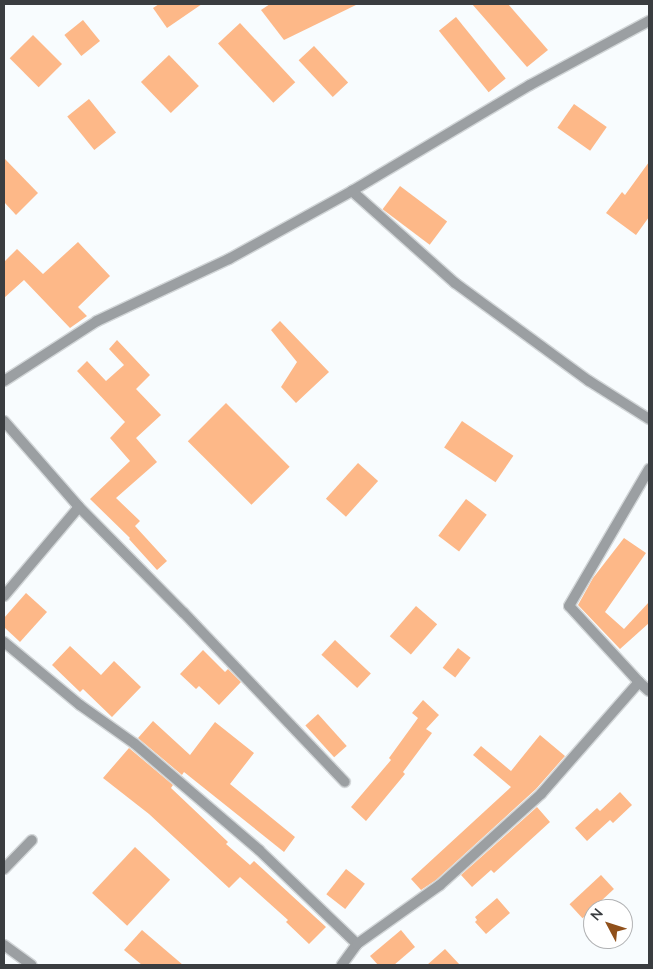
<!DOCTYPE html>
<style>
body{margin:0}
#map{position:relative;width:653px;height:969px;overflow:hidden;background:#f8fcfe;font-family:"Nunito Sans",sans-serif}
div>[style]{position:absolute}
[style*='--x']{left:calc(var(--x)*1px);top:calc(var(--y)*1px);width:calc(var(--w)*1px);rotate:calc(var(--a)*1deg)}
.building>*{inset:0;background:#fdb888;transform-origin:0 0}
.roads{filter:drop-shadow(1px 0 #d2d6d8) drop-shadow(-1px 0 #d2d6d8) drop-shadow(0 1px #d2d6d8) drop-shadow(0 -1px #d2d6d8)}
.minor>*{height:10px;margin:-5px;padding:0 5px;transform-origin:5px;border-radius:5px;background:#9b9fa2}
span{translate:-50% -50%;white-space:nowrap;text-align:center;line-height:1.15;-webkit-text-stroke:4px #fff;paint-order:stroke}
.frame{position:absolute;inset:0;border:5px solid #3a3d40;pointer-events:none}
.north{position:absolute;left:583px;top:899px;width:50px;height:50px;box-sizing:border-box;background:#fff;border:1px solid #b0b1b3;border-radius:50%;rotate:310deg;font-size:14px;font-weight:700;line-height:20px;text-align:center;color:#3a3d40}
.north::after{content:'';display:block;margin:auto;width:18px;height:22px;background:#90501b;clip-path:polygon(50% 0,100% 100%,50% 72%,0 100%)}
</style>
<div id="map">
<div class="building">
<div style="clip-path:polygon(159px 4px,202px 4px,167px 28px,153px 8px)"></div>
<div style="clip-path:polygon(270px 4px,358px 4px,284px 40px,261px 10px)"></div>
<div style="clip-path:polygon(472px 4px,508px 4px,548px 50px,527px 67px)"></div>
<div style="left:456px;top:17px;width:79px;height:22px;rotate:51deg"></div>
<div style="left:83px;top:20px;width:27px;height:24px;rotate:51deg"></div>
<div style="left:240px;top:23px;width:81px;height:30px;rotate:47deg"></div>
<div style="left:33px;top:35px;width:41px;height:33px;rotate:45deg"></div>
<div style="left:314px;top:46px;width:50px;height:21px;rotate:47deg"></div>
<div style="left:169px;top:55px;width:43px;height:39px;rotate:46deg"></div>
<div style="left:89px;top:99px;width:43px;height:28px;rotate:51deg"></div>
<div style="left:574px;top:104px;width:40px;height:29px;rotate:35deg"></div>
<div style="clip-path:polygon(4px 158px,38px 193px,16px 215px,4px 202px)"></div>
<div style="clip-path:polygon(649px 162px,649px 217px,636px 235px,606px 213px,622px 192px,625px 195px)"></div>
<div style="left:400px;top:186px;width:59px;height:29px;rotate:37deg"></div>
<div style="clip-path:polygon(78px 242px,110px 276px,78px 307px,87px 316px,70px 328px,24px 280px,4px 298px,4px 262px,17px 249px,43px 274px)"></div>
<div style="clip-path:polygon(280px 321px,329px 372px,296px 403px,281px 387px,297px 362px,271px 330px)"></div>
<div style="clip-path:polygon(117px 340px,150px 375px,136px 389px,161px 415px,136px 438px,157px 462px,116px 498px,140px 521px,135px 526px,167px 561px,157px 570px,129px 539px,130px 538px,90px 499px,130px 461px,110px 438px,125px 422px,77px 371px,87px 361px,106px 381px,124px 365px,109px 349px)"></div>
<div style="left:226px;top:403px;width:90px;height:54px;rotate:45deg"></div>
<div style="left:462px;top:421px;width:62px;height:32px;rotate:34deg"></div>
<div style="left:358px;top:463px;width:27px;height:48px;rotate:42deg"></div>
<div style="left:466px;top:499px;width:26px;height:46px;rotate:37deg"></div>
<div style="clip-path:polygon(624px 538px,646px 553px,605px 612px,624px 629px,649px 602px,649px 623px,620px 649px,578px 605px,593px 578px)"></div>
<div style="clip-path:polygon(26px 593px,47px 612px,20px 642px,4px 627px,4px 618px)"></div>
<div style="left:416px;top:606px;width:28px;height:40px;rotate:41deg"></div>
<div style="left:335px;top:640px;width:49px;height:20px;rotate:43deg"></div>
<div style="clip-path:polygon(70px 646px,101px 675px,114px 661px,141px 687px,112px 717px,83px 689px,80px 692px,52px 665px)"></div>
<div style="left:458px;top:648px;width:16px;height:25px;rotate:38deg"></div>
<div style="clip-path:polygon(203px 650px,225px 672px,228px 669px,241px 682px,219px 705px,199px 686px,196px 689px,180px 674px)"></div>
<div style="clip-path:polygon(423px 700px,439px 715px,426px 729px,432px 733px,403px 772px,405px 774px,366px 821px,351px 807px,391px 760px,389px 758px,418px 718px,412px 713px)"></div>
<div style="left:318px;top:714px;width:43px;height:17px;rotate:48deg"></div>
<div style="clip-path:polygon(153px 721px,190px 755px,215px 722px,254px 753px,230px 784px,295px 837px,284px 852px,184px 772px,182px 775px,138px 738px)"></div>
<div style="clip-path:polygon(540px 735px,565px 756px,536px 789px,436px 880px,421px 890px,411px 879px,511px 787px,473px 755px,481px 746px,511px 771px)"></div>
<div style="clip-path:polygon(129px 748px,173px 785px,171px 788px,228px 842px,226px 844px,250px 865px,254px 861px,326px 927px,309px 944px,286px 922px,288px 920px,240px 877px,229px 888px,149px 814px,103px 778px)"></div>
<div style="clip-path:polygon(620px 792px,632px 805px,613px 823px,610px 820px,587px 841px,575px 828px,597px 808px,600px 811px)"></div>
<div style="clip-path:polygon(537px 807px,550px 822px,494px 873px,491px 870px,472px 887px,461px 875px)"></div>
<div style="left:135px;top:847px;width:48px;height:63px;rotate:43deg"></div>
<div style="left:346px;top:869px;width:24px;height:32px;rotate:38deg"></div>
<div style="left:601px;top:875px;width:19px;height:43px;rotate:47deg"></div>
<div style="clip-path:polygon(497px 898px,510px 913px,486px 934px,475px 922px,477px 920px,475px 917px)"></div>
<div style="clip-path:polygon(142px 930px,183px 965px,142px 965px,124px 950px)"></div>
<div style="clip-path:polygon(401px 930px,415px 947px,394px 965px,378px 965px,370px 956px)"></div>
<div style="clip-path:polygon(445px 949px,460px 965px,427px 965px)"></div>
</div>
<div class="roads">
<div class="minor">
<div style="--x:352;--y:191;--w:138;--a:41.8"></div>
<div style="--x:455;--y:283;--w:166;--a:36.2"></div>
<div style="--x:589;--y:381;--w:71;--a:32.3"></div>
<div style="--x:4;--y:381;--w:111;--a:-32.8"></div>
<div style="--x:97;--y:321;--w:146;--a:-25.2"></div>
<div style="--x:229;--y:259;--w:141;--a:-28.9"></div>
<div style="--x:352;--y:191;--w:207;--a:-30.8"></div>
<div style="--x:530;--y:85;--w:135;--a:-28.3"></div>
<div style="--x:4;--y:421;--w:114;--a:48.9"></div>
<div style="--x:79;--y:507;--w:149;--a:45.3"></div>
<div style="--x:184;--y:613;--w:233;--a:46.4"></div>
<div style="--x:4;--y:596;--w:116;--a:-49.9"></div>
<div style="--x:4;--y:642;--w:99;--a:39.7"></div>
<div style="--x:80;--y:705;--w:67;--a:35.3"></div>
<div style="--x:135;--y:744;--w:163;--a:40.5"></div>
<div style="--x:259;--y:850;--w:136;--a:43.8"></div>
<div style="--x:357;--y:944;--w:26;--a:126"></div>
<div style="--x:639;--y:682;--w:103;--a:-132.6"></div>
<div style="--x:569;--y:606;--w:159;--a:-59.7"></div>
<div style="--x:4;--y:869;--w:40;--a:-46"></div>
<div style="--x:357;--y:944;--w:102;--a:-35.4"></div>
<div style="--x:440;--y:885;--w:136;--a:-42"></div>
<div style="--x:541;--y:794;--w:149;--a:-48.8"></div>
<div style="--x:639;--y:682;--w:13;--a:42"></div>
<div style="--x:4;--y:945;--w:34;--a:36"></div>
</div>
</div>
<div class="frame"></div>
<div class="north">N</div>
</div>
